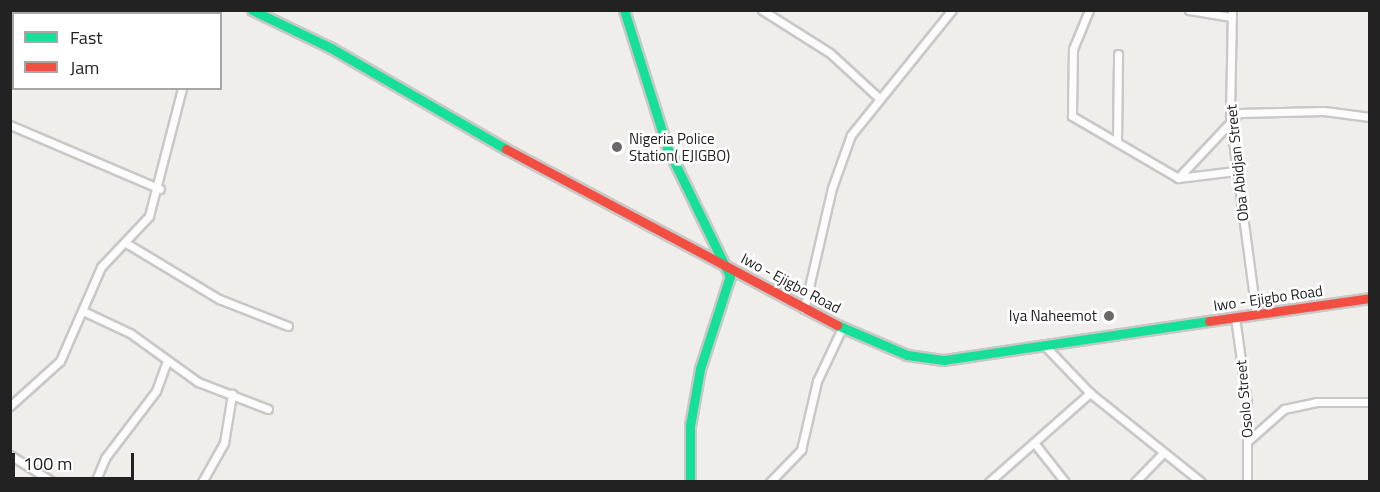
<!DOCTYPE html>
<style>
body{margin:0}
#map{position:relative;width:1380px;height:492px;overflow:hidden;background:#f0eeeb;font-family:"Titillium Web",sans-serif}
div>[style]{position:absolute}
[style*='--x']{left:calc(var(--x)*1px);top:calc(var(--y)*1px);width:calc(var(--w)*1px);rotate:calc(var(--a)*1deg)}
.roads{filter:drop-shadow(2px 0 #c9c8c7) drop-shadow(-2px 0 #c9c8c7) drop-shadow(0 2px #c9c8c7) drop-shadow(0 -2px #c9c8c7)}
.street>*{height:7px;margin:-3.5px;padding:0 3.5px;transform-origin:3.5px;border-radius:3.5px;background:#fdfcfc}
.fast>*{height:9px;margin:-4.5px;padding:0 4.5px;transform-origin:4.5px;border-radius:4.5px;background:#16e098}
.jam>*{height:9px;margin:-4.5px;padding:0 4.5px;transform-origin:4.5px;border-radius:4.5px;background:#f24e42}
.dots>*{width:16px;height:16px;translate:-50% -50%;box-sizing:border-box;border:3px solid #fff;border-radius:50%}
span{translate:-50% -50%;white-space:nowrap;text-align:center;line-height:1.15;-webkit-text-stroke:5px #fff;paint-order:stroke}
.poi-label{font-size:15px;color:#222}
.left{translate:0 -50%;text-align:left}
.right{translate:-100% -50%;text-align:right}
.street-label{font-size:15px;color:#222}
.frame{position:absolute;inset:0;border:12px solid #222;pointer-events:none}
.legend{position:absolute;left:12px;top:12px;width:210px;height:78px;box-sizing:border-box;background:#fff;border:2px solid #a7a7a7;margin:0;padding:8px 10px;list-style:none;font-size:18px;color:#222}
.legend li{display:flex;align-items:center;gap:12px;height:30px}
.legend b{width:30px;border:2px solid #a7a7a7}
.scale{position:absolute;left:12px;top:453px;width:122px;height:27px;box-sizing:border-box;border:3px solid #222;border-top:0;padding-left:8px;font-size:18px;line-height:21px;white-space:nowrap;color:#222;-webkit-text-stroke:4px #fff;paint-order:stroke}
</style>
<div id="map">
<div class="roads">
<div class="street">
<div style="--x:762;--y:10;--w:80;--a:32.3"></div>
<div style="--x:830;--y:53;--w:67;--a:42.6"></div>
<div style="--x:1089;--y:10;--w:42;--a:112.3"></div>
<div style="--x:1073;--y:49;--w:67;--a:90.9"></div>
<div style="--x:1072;--y:116;--w:123;--a:30.3"></div>
<div style="--x:1178;--y:178;--w:58;--a:-6.9"></div>
<div style="--x:1189;--y:10;--w:43;--a:9.5"></div>
<div style="--x:1232;--y:10;--w:108;--a:91.1"></div>
<div style="--x:1230;--y:118;--w:198;--a:82.4"></div>
<div style="--x:48;--y:14;--w:4;--a:-63"></div>
<div style="--x:212;--y:14;--w:4;--a:-63"></div>
<div style="--x:10;--y:58;--w:6;--a:-45"></div>
<div style="--x:10;--y:125;--w:163;--a:23.1"></div>
<div style="--x:1117;--y:142;--w:88;--a:-89.3"></div>
<div style="--x:1178;--y:178;--w:89;--a:-46.8"></div>
<div style="--x:1239;--y:113;--w:85;--a:-1.3"></div>
<div style="--x:1324;--y:111;--w:46;--a:7.4"></div>
<div style="--x:126;--y:243;--w:109;--a:31.1"></div>
<div style="--x:219;--y:299;--w:74;--a:21.4"></div>
<div style="--x:804;--y:309;--w:124;--a:-77"></div>
<div style="--x:832;--y:188;--w:56;--a:-70.3"></div>
<div style="--x:851;--y:135;--w:161;--a:-51.1"></div>
<div style="--x:83;--y:311;--w:52;--a:25.1"></div>
<div style="--x:130;--y:333;--w:84;--a:35.8"></div>
<div style="--x:198;--y:382;--w:75;--a:21.1"></div>
<div style="--x:1235;--y:317;--w:88;--a:82.1"></div>
<div style="--x:1247;--y:404;--w:78;--a:90"></div>
<div style="--x:1044;--y:345;--w:66;--a:46.2"></div>
<div style="--x:1090;--y:393;--w:142;--a:38.7"></div>
<div style="--x:10;--y:406;--w:67;--a:-42"></div>
<div style="--x:60;--y:361;--w:103;--a:-66.4"></div>
<div style="--x:101;--y:267;--w:70;--a:-46.7"></div>
<div style="--x:149;--y:216;--w:132;--a:-75.5"></div>
<div style="--x:1249;--y:440;--w:47;--a:-41.5"></div>
<div style="--x:1284;--y:409;--w:33;--a:-12"></div>
<div style="--x:1316;--y:402;--w:54;--a:0"></div>
<div style="--x:1035;--y:444;--w:48;--a:51.7"></div>
<div style="--x:10;--y:455;--w:51;--a:32.1"></div>
<div style="--x:95;--y:482;--w:26;--a:-67"></div>
<div style="--x:105;--y:458;--w:84;--a:-52.7"></div>
<div style="--x:156;--y:391;--w:29;--a:-70"></div>
<div style="--x:202;--y:482;--w:45;--a:-60.6"></div>
<div style="--x:224;--y:443;--w:50;--a:-80.7"></div>
<div style="--x:770;--y:482;--w:45;--a:-45.9"></div>
<div style="--x:801;--y:450;--w:71;--a:-76.9"></div>
<div style="--x:817;--y:381;--w:59;--a:-64.7"></div>
<div style="--x:989;--y:482;--w:135;--a:-41.4"></div>
<div style="--x:1135;--y:482;--w:40;--a:-46"></div>
</div>
<div class="fast">
<div style="--x:252;--y:10;--w:88;--a:25.7"></div>
<div style="--x:331;--y:48;--w:202;--a:30"></div>
<div style="--x:624;--y:10;--w:144;--a:72.6"></div>
<div style="--x:667;--y:147;--w:144;--a:64"></div>
<div style="--x:730;--y:276;--w:98;--a:107.9"></div>
<div style="--x:700;--y:369;--w:58;--a:100"></div>
<div style="--x:690;--y:426;--w:56;--a:90"></div>
<div style="--x:837;--y:325;--w:76;--a:23.2"></div>
<div style="--x:907;--y:355;--w:37;--a:8"></div>
<div style="--x:944;--y:360;--w:268;--a:-8.4"></div>
</div>
<div class="jam">
<div style="--x:506;--y:149;--w:375;--a:28"></div>
<div style="--x:1209;--y:321;--w:163;--a:-8.1"></div>
</div>
</div>
<div class="dots">
<div style="left:617px;top:147px;background:#6a6968"></div>
<div style="left:1109px;top:316px;background:#6a6968"></div>
</div>
<div class="poi-label">
<span class="left" style="left:629px;top:147px">Nigeria Police<br>Station( EJIGBO)</span>
<span class="right" style="left:1097px;top:316px">Iya Naheemot</span>
</div>
<div class="street-label">
<span style="left:1237px;top:163px;rotate:-96deg">Oba Abidjan Street</span>
<span style="left:791px;top:283px;rotate:28deg">Iwo - Ejigbo Road</span>
<span style="left:1268px;top:298px;rotate:-8deg">Iwo - Ejigbo Road</span>
<span style="left:1244px;top:399px;rotate:-95deg">Osolo Street</span>
</div>
<div class="frame"></div>
<ul class="legend">
<li><b style="height:8px;background:#16e098"></b>Fast</li>
<li><b style="height:8px;background:#f24e42"></b>Jam</li>
</ul>
<div class="scale">100 m</div>
</div>
